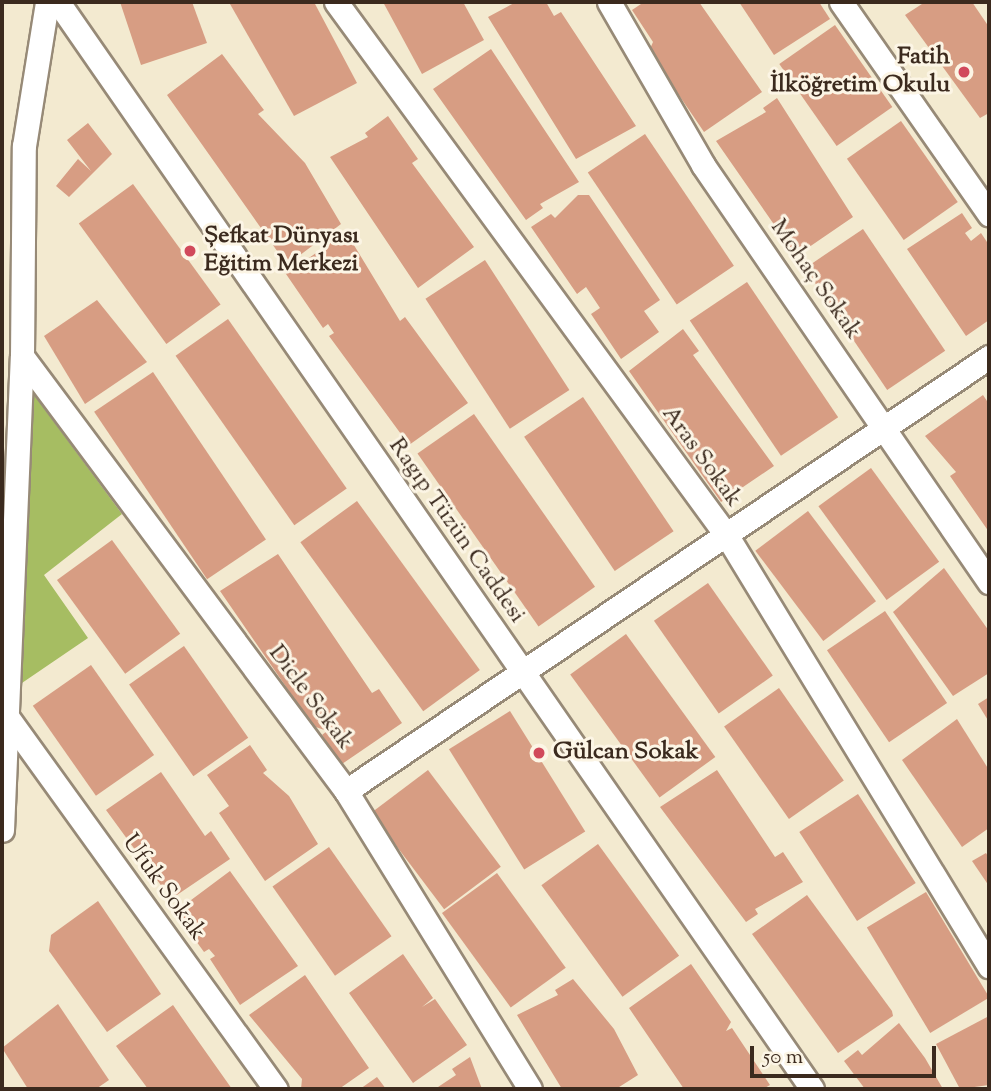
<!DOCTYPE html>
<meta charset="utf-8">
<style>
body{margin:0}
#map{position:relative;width:991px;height:1091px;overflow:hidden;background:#f3ead0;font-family:"Sorts Mill Goudy",serif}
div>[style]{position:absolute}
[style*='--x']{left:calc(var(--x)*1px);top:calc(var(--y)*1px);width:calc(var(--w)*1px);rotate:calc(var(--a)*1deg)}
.green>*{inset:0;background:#a6bd62}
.building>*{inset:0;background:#d79d83;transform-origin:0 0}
.roads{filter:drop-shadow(2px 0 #978a77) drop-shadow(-2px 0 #978a77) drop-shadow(0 2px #978a77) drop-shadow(0 -2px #978a77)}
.street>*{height:23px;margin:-11.5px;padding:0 11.5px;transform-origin:11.5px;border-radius:11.5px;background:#fff}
.dots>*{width:19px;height:19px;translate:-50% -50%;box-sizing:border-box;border:4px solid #fcf5e5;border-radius:50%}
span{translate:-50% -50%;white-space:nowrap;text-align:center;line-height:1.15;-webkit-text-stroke:6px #fcf5e5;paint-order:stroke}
.poi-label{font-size:24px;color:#3b2a1e;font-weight:700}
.right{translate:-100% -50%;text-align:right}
.left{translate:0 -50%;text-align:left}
.street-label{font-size:24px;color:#3b2a1e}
.frame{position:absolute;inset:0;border:4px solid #3b2a1e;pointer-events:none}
.scale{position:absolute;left:750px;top:1046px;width:186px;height:32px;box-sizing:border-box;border:4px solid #3b2a1e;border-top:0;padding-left:9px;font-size:21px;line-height:24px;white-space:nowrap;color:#3b2a1e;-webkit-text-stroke:5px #fcf5e5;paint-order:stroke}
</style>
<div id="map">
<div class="green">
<div style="clip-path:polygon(29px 388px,122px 514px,44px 575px,88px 638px,19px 685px)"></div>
</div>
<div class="building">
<div style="clip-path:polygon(120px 2px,192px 2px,207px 43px,141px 65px)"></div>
<div style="clip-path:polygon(314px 2px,357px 83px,294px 116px,230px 4px)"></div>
<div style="clip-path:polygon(383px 2px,463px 2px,484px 40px,422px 74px)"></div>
<div style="clip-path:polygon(516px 2px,546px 2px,554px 16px,561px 12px,636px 126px,576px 159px,488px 17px)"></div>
<div style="clip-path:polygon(644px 2px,699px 2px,762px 92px,704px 132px,649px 51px,653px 42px,632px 10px)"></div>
<div style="clip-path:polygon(739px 2px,819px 2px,830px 19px,774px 55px)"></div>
<div style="clip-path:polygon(925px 2px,972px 2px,989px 27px,989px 113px,980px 118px,905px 15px)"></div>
<div style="left:835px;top:25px;width:100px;height:68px;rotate:55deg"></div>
<div style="clip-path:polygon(491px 49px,579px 182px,540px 204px,543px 208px,526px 220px,433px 89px)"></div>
<div style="clip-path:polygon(222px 54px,264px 110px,258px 114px,305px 163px,341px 224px,287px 265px,167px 95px)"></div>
<div style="clip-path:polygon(777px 98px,853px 217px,796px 256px,716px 141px,766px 112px,763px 108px)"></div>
<div style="clip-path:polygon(388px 116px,418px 159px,412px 163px,474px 247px,418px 288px,330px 157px,368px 137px,365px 133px)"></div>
<div style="left:901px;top:121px;width:99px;height:66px;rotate:55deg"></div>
<div style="clip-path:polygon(88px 123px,112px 154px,69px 197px,56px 186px,78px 159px,91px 171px,67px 140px)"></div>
<div style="left:645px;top:134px;width:159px;height:69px;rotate:56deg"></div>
<div style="left:133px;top:184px;width:149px;height:67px;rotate:54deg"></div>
<div style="clip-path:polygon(578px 195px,589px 195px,660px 300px,644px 311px,659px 332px,621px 359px,591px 314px,600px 308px,586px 287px,577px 294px,531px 227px,551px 214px,555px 218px)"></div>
<div style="clip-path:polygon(962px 213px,972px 228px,965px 233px,971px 241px,981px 233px,989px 245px,989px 320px,966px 336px,907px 249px)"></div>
<div style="left:863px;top:229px;width:147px;height:70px;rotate:56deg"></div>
<div style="clip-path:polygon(346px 232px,400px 321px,405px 317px,468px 403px,409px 445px,329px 336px,334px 333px,328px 324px,323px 328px,286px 274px)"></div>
<div style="left:485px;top:260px;width:155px;height:71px;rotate:57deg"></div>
<div style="left:747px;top:282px;width:163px;height:69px;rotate:56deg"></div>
<div style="clip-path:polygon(97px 300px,147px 362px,85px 404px,44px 336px)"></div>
<div style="left:228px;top:319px;width:207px;height:64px;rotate:55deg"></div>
<div style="clip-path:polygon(683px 329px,699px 351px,693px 355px,774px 466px,721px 502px,629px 371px)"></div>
<div style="left:153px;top:372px;width:202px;height:71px;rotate:56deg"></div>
<div style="clip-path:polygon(983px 395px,989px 404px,989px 532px,950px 476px,956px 472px,925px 436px)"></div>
<div style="left:583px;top:397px;width:162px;height:71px;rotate:56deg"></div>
<div style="left:474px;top:414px;width:211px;height:69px;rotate:55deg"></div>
<div style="left:871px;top:468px;width:116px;height:65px;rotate:54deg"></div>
<div style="left:357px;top:501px;width:209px;height:70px;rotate:54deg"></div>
<div style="left:808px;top:511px;width:113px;height:66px;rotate:53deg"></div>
<div style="left:112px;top:540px;width:116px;height:68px;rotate:54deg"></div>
<div style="clip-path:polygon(278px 554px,372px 693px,379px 689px,402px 723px,342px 764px,322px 735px,327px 731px,313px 726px,220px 591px)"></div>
<div style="clip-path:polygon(944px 568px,989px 631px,989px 673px,953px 696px,893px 612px)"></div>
<div style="left:708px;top:583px;width:113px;height:66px;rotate:55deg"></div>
<div style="left:885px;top:611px;width:111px;height:70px;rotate:56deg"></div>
<div style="left:626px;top:634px;width:152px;height:69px;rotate:54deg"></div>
<div style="left:184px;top:646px;width:112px;height:67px;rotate:55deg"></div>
<div style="left:91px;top:665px;width:110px;height:71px;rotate:55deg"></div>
<div style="left:779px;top:688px;width:113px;height:67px;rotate:55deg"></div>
<div style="clip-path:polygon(989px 697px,989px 722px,978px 704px)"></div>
<div style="left:510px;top:711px;width:142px;height:72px;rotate:58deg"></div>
<div style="clip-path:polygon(957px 719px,989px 770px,989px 828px,962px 847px,902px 760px)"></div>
<div style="clip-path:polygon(250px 745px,267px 770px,263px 773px,289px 796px,318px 844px,265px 881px,219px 813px,229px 806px,207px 775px)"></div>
<div style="left:428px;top:770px;width:121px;height:71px;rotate:53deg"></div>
<div style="clip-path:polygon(717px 770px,775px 857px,783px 852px,803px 882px,755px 909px,758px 914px,746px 922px,660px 807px)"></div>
<div style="clip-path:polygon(161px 772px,205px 836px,211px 831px,230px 859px,171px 899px,106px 810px)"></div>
<div style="left:858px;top:794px;width:106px;height:70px;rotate:57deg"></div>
<div style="left:598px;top:844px;width:138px;height:70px;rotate:54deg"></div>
<div style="left:329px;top:847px;width:109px;height:69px;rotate:55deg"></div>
<div style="clip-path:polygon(986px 853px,989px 858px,989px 886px,972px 861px)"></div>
<div style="clip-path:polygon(230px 871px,298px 966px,240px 1005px,210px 959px,215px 956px,209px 949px,204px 952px,175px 912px)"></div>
<div style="left:497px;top:873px;width:117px;height:68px;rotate:54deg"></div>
<div style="left:926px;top:892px;width:123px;height:69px;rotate:59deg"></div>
<div style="clip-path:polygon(807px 895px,892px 1011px,893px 1016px,838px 1053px,752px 934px)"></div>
<div style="clip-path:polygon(98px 901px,161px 994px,107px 1032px,49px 951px,51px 935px)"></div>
<div style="clip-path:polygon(403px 954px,433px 998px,422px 1007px,435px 999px,467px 1045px,413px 1083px,349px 993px)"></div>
<div style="clip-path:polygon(691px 964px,731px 1022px,726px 1031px,732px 1028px,770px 1085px,763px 1089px,684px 1089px,629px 1008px)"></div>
<div style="clip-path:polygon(305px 975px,369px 1068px,339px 1089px,301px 1089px,302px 1079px,249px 1015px)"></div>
<div style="clip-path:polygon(573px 979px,614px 1029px,638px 1075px,616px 1089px,562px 1089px,517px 1015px,558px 995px,555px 990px)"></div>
<div style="clip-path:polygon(58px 1004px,109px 1080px,96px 1089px,28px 1089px,2px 1048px)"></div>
<div style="clip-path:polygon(173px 1005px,191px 1031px,232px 1089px,148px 1089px,116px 1046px)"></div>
<div style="clip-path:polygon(989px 1016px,989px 1085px,960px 1089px,936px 1044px)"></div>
<div style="clip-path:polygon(899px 1023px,925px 1058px,943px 1089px,865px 1089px,844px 1061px,858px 1050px,862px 1055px)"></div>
<div style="clip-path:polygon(470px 1057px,482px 1089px,435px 1089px,456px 1075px,452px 1069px)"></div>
<div style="clip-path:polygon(377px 1077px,386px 1089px,360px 1089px)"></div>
</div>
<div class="roads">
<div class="street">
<div style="--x:58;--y:2;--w:1323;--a:55.25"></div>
<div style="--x:336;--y:2;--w:662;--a:53.79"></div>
<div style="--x:727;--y:536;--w:504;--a:58.65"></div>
<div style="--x:609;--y:2;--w:188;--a:60"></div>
<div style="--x:703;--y:165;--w:506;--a:55.56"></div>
<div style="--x:841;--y:2;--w:259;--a:55.1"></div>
<div style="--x:22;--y:356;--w:542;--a:53.32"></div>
<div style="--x:346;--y:791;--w:350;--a:58.3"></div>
<div style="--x:8;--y:718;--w:458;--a:54.2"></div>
<div style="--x:346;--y:791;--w:776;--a:-34.02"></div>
<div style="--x:2;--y:830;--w:474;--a:-87.6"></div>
<div style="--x:22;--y:356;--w:210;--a:-89.5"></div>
<div style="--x:24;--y:146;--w:146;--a:-80.9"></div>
</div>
</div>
<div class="dots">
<div style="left:964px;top:72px;background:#d1495b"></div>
<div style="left:190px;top:251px;background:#d1495b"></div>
<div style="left:539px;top:753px;background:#d1495b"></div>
</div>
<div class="poi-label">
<span class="right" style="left:950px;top:72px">Fatih<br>İlköğretim Okulu</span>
<span class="left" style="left:204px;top:251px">Şefkat Dünyası<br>Eğitim Merkezi</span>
<span class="left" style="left:553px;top:753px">Gülcan Sokak</span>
</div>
<div class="street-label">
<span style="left:815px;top:280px;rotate:55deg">Mohaç Sokak</span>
<span style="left:701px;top:457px;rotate:54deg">Aras Sokak</span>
<span style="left:456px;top:531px;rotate:55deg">Ragıp Tüzün Caddesi</span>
<span style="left:310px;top:698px;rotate:53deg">Dicle Sokak</span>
<span style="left:163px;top:888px;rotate:54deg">Ufuk Sokak</span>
</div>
<div class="frame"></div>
<div class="scale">50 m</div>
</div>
